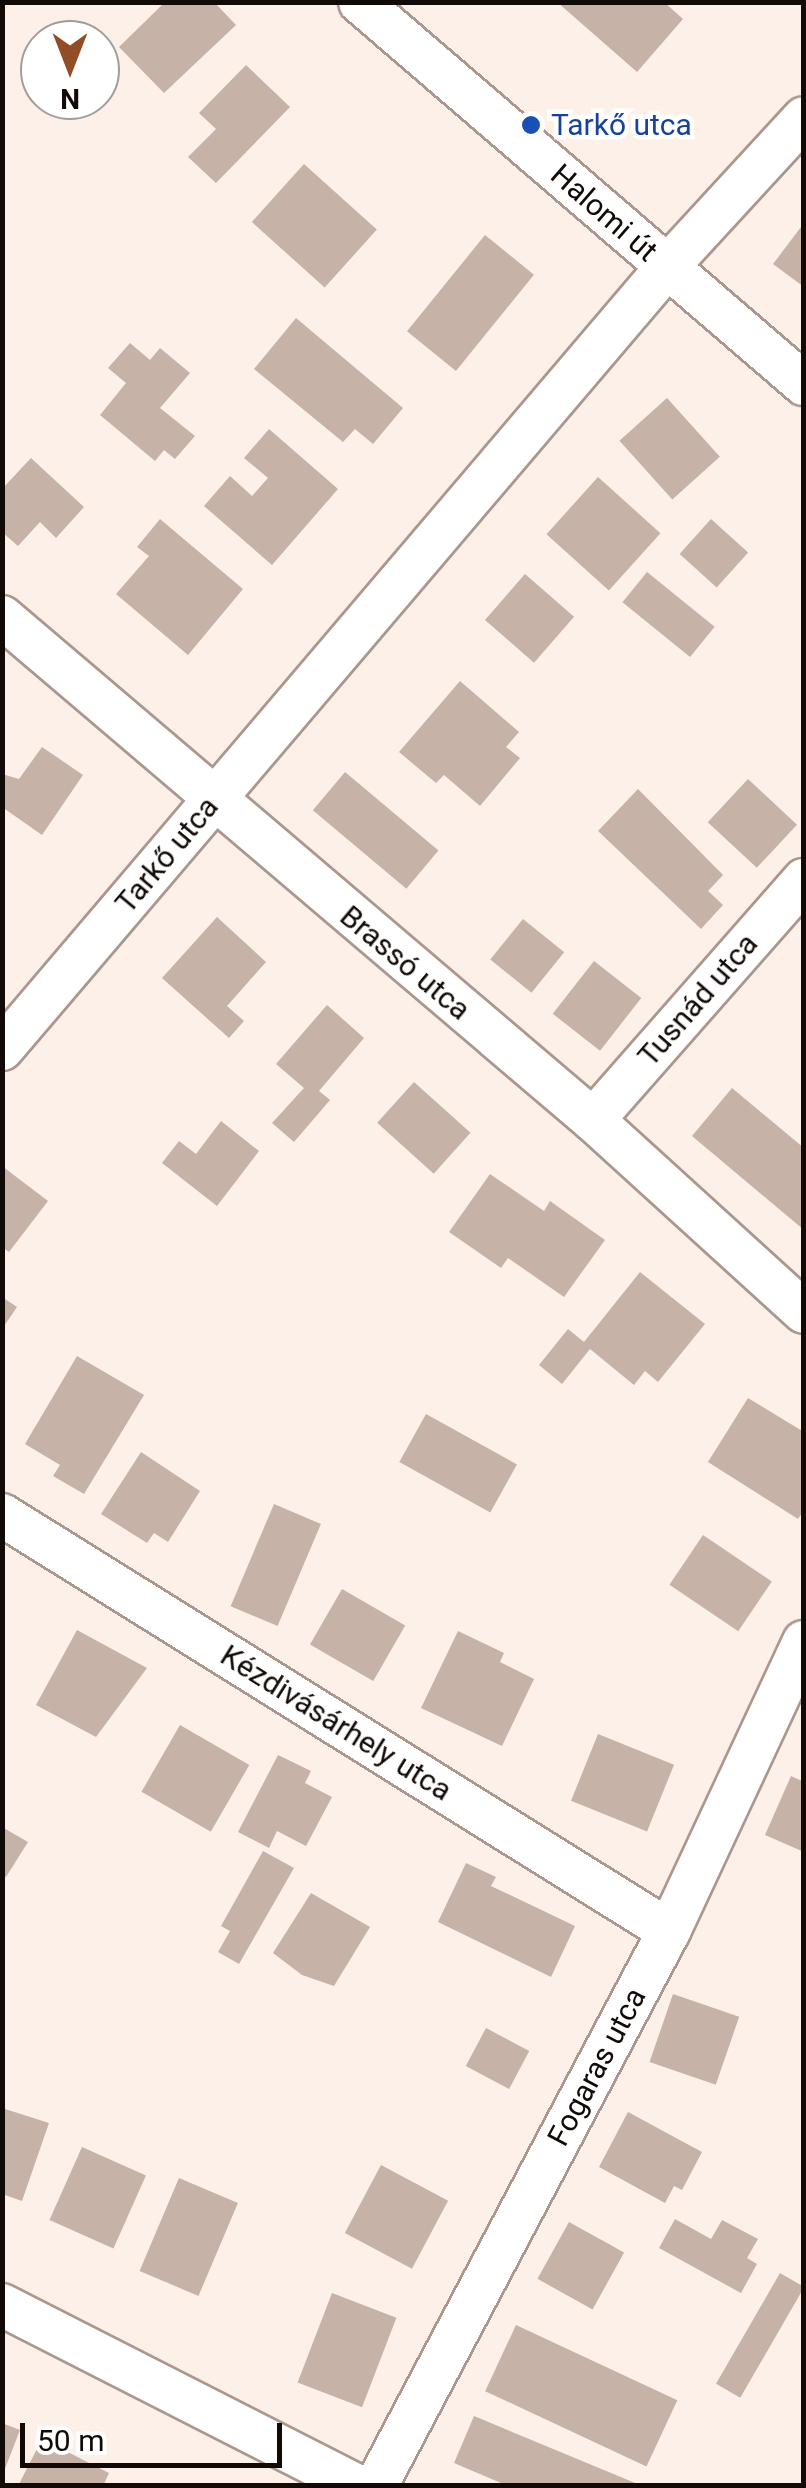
<!DOCTYPE html>
<meta charset="utf-8">
<style>
body{margin:0}
#map{position:relative;width:806px;height:2488px;overflow:hidden;background:#fdf0e9;font-family:Roboto,sans-serif}
div>[style]{position:absolute}
[style*='--x']{left:calc(var(--x)*1px);top:calc(var(--y)*1px);width:calc(var(--w)*1px);rotate:calc(var(--a)*1deg)}
.building>*{inset:0;background:#c6b2a7;transform-origin:0 0}
.roads{filter:drop-shadow(2px 0 #ab978d) drop-shadow(-2px 0 #ab978d) drop-shadow(0 2px #ab978d) drop-shadow(0 -2px #ab978d)}
.minor>*{height:42px;margin:-21px;padding:0 21px;transform-origin:21px;border-radius:21px;background:#fff}
.dots>*{width:28px;height:28px;translate:-50% -50%;box-sizing:border-box;border:5px solid #fff;border-radius:50%}
span{translate:-50% -50%;white-space:nowrap;text-align:center;line-height:1.15;-webkit-text-stroke:9px #fff;paint-order:stroke}
.transit-label{font-size:30px;color:#164399}
.left{translate:0 -50%;text-align:left}
.street-label{font-size:30px;color:#110a07}
.frame{position:absolute;inset:0;border:5px solid #110a07;pointer-events:none}
.north{position:absolute;left:20px;top:20px;width:100px;height:100px;box-sizing:border-box;background:#fff;border:2px solid #a09d9c;border-radius:50%;rotate:180deg;font-size:28px;font-weight:700;line-height:40px;text-align:center;color:#110a07}
.north::after{content:'';display:block;margin:auto;width:35px;height:45px;background:#924c26;clip-path:polygon(50% 0,100% 100%,50% 72%,0 100%)}
.scale{position:absolute;left:20px;top:2423px;width:262px;height:45px;box-sizing:border-box;border:5px solid #110a07;border-top:0;padding-left:12px;font-size:30px;line-height:35px;white-space:nowrap;color:#110a07;-webkit-text-stroke:8px #fff;paint-order:stroke}
</style>
<div id="map">
<div class="building">
<div style="clip-path:polygon(165px 2px,214px 2px,236px 25px,164px 93px,119px 47px)"></div>
<div style="clip-path:polygon(557px 2px,664px 2px,683px 19px,637px 72px)"></div>
<div style="clip-path:polygon(246px 65px,290px 107px,216px 183px,188px 157px,216px 129px,199px 113px)"></div>
<div style="left:304px;top:164px;width:98px;height:78px;rotate:42deg"></div>
<div style="clip-path:polygon(804px 223px,804px 287px,773px 264px)"></div>
<div style="left:485px;top:235px;width:63px;height:124px;rotate:39deg"></div>
<div style="clip-path:polygon(296px 318px,403px 408px,373px 444px,355px 429px,343px 442px,254px 369px)"></div>
<div style="clip-path:polygon(130px 343px,150px 360px,160px 348px,190px 373px,160px 408px,195px 436px,175px 459px,164px 450px,155px 461px,100px 415px,126px 383px,108px 368px)"></div>
<div style="left:667px;top:398px;width:79px;height:64px;rotate:48deg"></div>
<div style="clip-path:polygon(269px 429px,338px 489px,272px 565px,204px 506px,230px 476px,252px 496px,268px 478px,244px 458px)"></div>
<div style="clip-path:polygon(31px 458px,84px 507px,56px 538px,40px 522px,18px 546px,2px 532px,2px 489px)"></div>
<div style="left:598px;top:477px;width:84px;height:77px;rotate:42deg"></div>
<div style="clip-path:polygon(160px 519px,243px 589px,188px 655px,116px 594px,149px 556px,137px 547px)"></div>
<div style="left:711px;top:519px;width:50px;height:47px;rotate:42deg"></div>
<div style="left:647px;top:572px;width:87px;height:39px;rotate:39deg"></div>
<div style="left:525px;top:574px;width:65px;height:61px;rotate:41deg"></div>
<div style="clip-path:polygon(460px 681px,519px 732px,506px 747px,520px 758px,480px 806px,444px 775px,436px 783px,399px 752px)"></div>
<div style="clip-path:polygon(42px 747px,83px 775px,42px 835px,2px 807px,2px 774px,19px 779px)"></div>
<div style="left:345px;top:772px;width:122px;height:50px;rotate:40deg"></div>
<div style="left:748px;top:779px;width:67px;height:59px;rotate:43deg"></div>
<div style="clip-path:polygon(638px 789px,723px 875px,708px 891px,723px 905px,701px 929px,598px 831px)"></div>
<div style="clip-path:polygon(217px 917px,266px 962px,227px 1006px,244px 1021px,229px 1038px,162px 978px)"></div>
<div style="left:523px;top:919px;width:53px;height:52px;rotate:39deg"></div>
<div style="left:594px;top:961px;width:60px;height:67px;rotate:38deg"></div>
<div style="clip-path:polygon(327px 1005px,364px 1038px,319px 1091px,330px 1100px,294px 1142px,272px 1123px,304px 1088px,276px 1064px)"></div>
<div style="left:414px;top:1082px;width:76px;height:55px;rotate:42deg"></div>
<div style="clip-path:polygon(732px 1088px,804px 1148px,804px 1230px,692px 1136px)"></div>
<div style="clip-path:polygon(221px 1121px,259px 1151px,217px 1206px,162px 1163px,179px 1141px,196px 1154px)"></div>
<div style="clip-path:polygon(2px 1166px,48px 1201px,9px 1252px,2px 1247px)"></div>
<div style="clip-path:polygon(490px 1174px,544px 1211px,550px 1201px,605px 1240px,564px 1297px,508px 1258px,501px 1268px,449px 1232px)"></div>
<div style="clip-path:polygon(640px 1272px,705px 1324px,658px 1382px,645px 1371px,634px 1385px,590px 1349px,562px 1384px,539px 1365px,568px 1329px,584px 1342px)"></div>
<div style="clip-path:polygon(2px 1297px,17px 1307px,2px 1329px)"></div>
<div style="clip-path:polygon(77px 1356px,144px 1395px,84px 1494px,53px 1476px,60px 1465px,25px 1444px)"></div>
<div style="clip-path:polygon(748px 1398px,804px 1432px,804px 1510px,798px 1519px,708px 1462px)"></div>
<div style="left:426px;top:1414px;width:104px;height:55px;rotate:29deg"></div>
<div style="clip-path:polygon(141px 1452px,200px 1491px,168px 1542px,154px 1533px,147px 1543px,101px 1514px)"></div>
<div style="left:274px;top:1504px;width:51px;height:111px;rotate:23deg"></div>
<div style="left:703px;top:1535px;width:83px;height:60px;rotate:34deg"></div>
<div style="left:342px;top:1589px;width:73px;height:64px;rotate:30deg"></div>
<div style="clip-path:polygon(77px 1630px,147px 1668px,96px 1737px,36px 1705px)"></div>
<div style="clip-path:polygon(458px 1631px,504px 1653px,500px 1662px,534px 1679px,502px 1746px,421px 1708px)"></div>
<div style="left:180px;top:1725px;width:80px;height:77px;rotate:30deg"></div>
<div style="left:598px;top:1734px;width:82px;height:72px;rotate:22deg"></div>
<div style="clip-path:polygon(278px 1755px,311px 1771px,305px 1783px,332px 1797px,306px 1846px,277px 1831px,269px 1848px,238px 1832px)"></div>
<div style="clip-path:polygon(791px 1776px,804px 1782px,804px 1852px,765px 1835px)"></div>
<div style="clip-path:polygon(2px 1827px,28px 1842px,6px 1877px,2px 1875px)"></div>
<div style="clip-path:polygon(263px 1851px,294px 1868px,239px 1964px,218px 1952px,230px 1931px,221px 1926px)"></div>
<div style="clip-path:polygon(466px 1863px,496px 1877px,491px 1886px,575px 1926px,551px 1977px,438px 1922px)"></div>
<div style="clip-path:polygon(311px 1893px,370px 1927px,334px 1986px,302px 1975px,273px 1953px)"></div>
<div style="left:673px;top:1994px;width:70px;height:72px;rotate:19deg"></div>
<div style="left:486px;top:2028px;width:49px;height:43px;rotate:28deg"></div>
<div style="clip-path:polygon(2px 2108px,49px 2123px,22px 2201px,2px 2194px)"></div>
<div style="clip-path:polygon(628px 2112px,702px 2152px,682px 2190px,674px 2186px,665px 2203px,599px 2167px)"></div>
<div style="left:82px;top:2147px;width:70px;height:80px;rotate:24deg"></div>
<div style="left:381px;top:2165px;width:76px;height:77px;rotate:28deg"></div>
<div style="left:179px;top:2178px;width:64px;height:101px;rotate:23deg"></div>
<div style="clip-path:polygon(675px 2219px,711px 2239px,722px 2220px,758px 2239px,747px 2258px,757px 2264px,741px 2293px,659px 2248px)"></div>
<div style="left:569px;top:2222px;width:63px;height:65px;rotate:29deg"></div>
<div style="left:780px;top:2273px;width:28px;height:128px;rotate:30deg"></div>
<div style="left:332px;top:2293px;width:69px;height:96px;rotate:21deg"></div>
<div style="left:516px;top:2325px;width:178px;height:73px;rotate:25deg"></div>
<div style="clip-path:polygon(474px 2416px,640px 2485px,640px 2486px,508px 2486px,454px 2463px)"></div>
<div style="clip-path:polygon(2px 2423px,20px 2430px,3px 2474px,2px 2474px)"></div>
<div style="clip-path:polygon(42px 2439px,109px 2473px,103px 2486px,18px 2486px)"></div>
</div>
<div class="roads">
<div class="minor">
<div style="--x:360;--y:2;--w:586;--a:40.71"></div>
<div style="--x:2;--y:617;--w:776;--a:40.4"></div>
<div style="--x:593;--y:1120;--w:285;--a:42.3"></div>
<div style="--x:2;--y:1049;--w:1027;--a:-49.62"></div>
<div style="--x:667;--y:267;--w:202;--a:-47.4"></div>
<div style="--x:593;--y:1120;--w:320;--a:-48.7"></div>
<div style="--x:2;--y:1515;--w:786;--a:31.95"></div>
<div style="--x:2;--y:2305;--w:398;--a:27"></div>
<div style="--x:376;--y:2486;--w:628;--a:-62.17"></div>
<div style="--x:669;--y:1931;--w:319;--a:-65"></div>
</div>
</div>
<div class="dots">
<div style="left:531px;top:125px;background:#1a4fb4"></div>
</div>
<div class="transit-label">
<span class="left" style="left:551px;top:125px">Tarkő utca</span>
</div>
<div class="street-label">
<span style="left:604px;top:213px;rotate:41deg">Halomi út</span>
<span style="left:167px;top:855px;rotate:-50deg">Tarkő utca</span>
<span style="left:405px;top:963px;rotate:40deg">Brassó utca</span>
<span style="left:698px;top:1000px;rotate:-49deg">Tusnád utca</span>
<span style="left:336px;top:1723px;rotate:32deg">Kézdivásárhely utca</span>
<span style="left:597px;top:2067px;rotate:-62deg">Fogaras utca</span>
</div>
<div class="frame"></div>
<div class="north">N</div>
<div class="scale">50 m</div>
</div>
